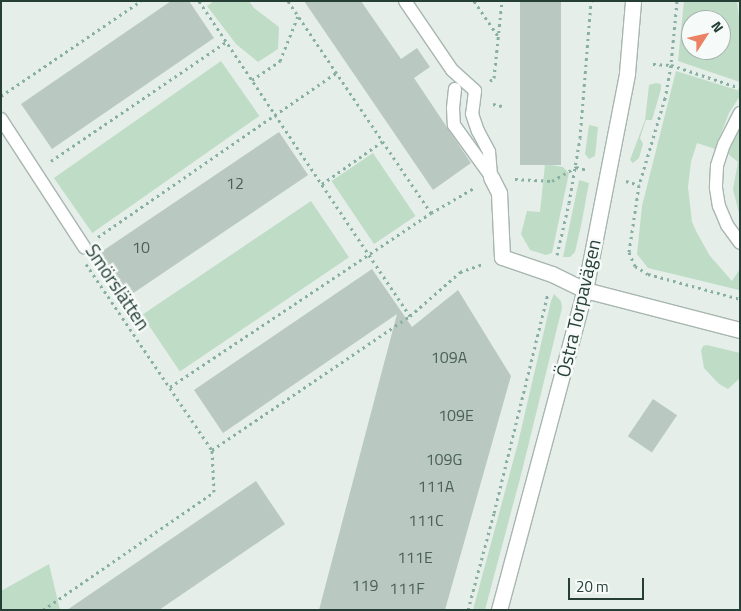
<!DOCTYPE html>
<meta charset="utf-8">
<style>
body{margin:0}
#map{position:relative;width:741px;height:611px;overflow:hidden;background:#e5eee9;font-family:"Titillium Web",sans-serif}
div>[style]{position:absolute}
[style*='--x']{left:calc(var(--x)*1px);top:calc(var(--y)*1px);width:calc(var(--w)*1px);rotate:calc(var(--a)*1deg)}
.green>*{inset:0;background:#bfddc6;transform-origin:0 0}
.building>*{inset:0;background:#bac8c2;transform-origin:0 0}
.path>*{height:3px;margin-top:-1.5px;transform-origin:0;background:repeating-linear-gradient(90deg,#87b0a2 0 2.5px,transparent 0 6.5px)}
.roads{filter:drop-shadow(1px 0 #a8b6b0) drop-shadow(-1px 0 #a8b6b0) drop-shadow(0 1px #a8b6b0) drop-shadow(0 -1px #a8b6b0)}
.service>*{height:12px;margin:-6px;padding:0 6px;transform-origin:6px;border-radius:6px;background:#fff}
.minor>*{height:15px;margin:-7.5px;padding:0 7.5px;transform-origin:7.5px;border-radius:7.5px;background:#fff}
.tertiary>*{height:15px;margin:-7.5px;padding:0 7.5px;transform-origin:7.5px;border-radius:7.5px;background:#fff}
span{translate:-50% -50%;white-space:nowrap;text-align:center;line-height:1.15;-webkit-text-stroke:5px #f6faf8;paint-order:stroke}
.number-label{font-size:16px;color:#4a615a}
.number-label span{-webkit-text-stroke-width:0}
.street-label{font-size:19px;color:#253f37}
.frame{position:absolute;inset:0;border:2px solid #253f37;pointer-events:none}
.north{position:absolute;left:681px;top:10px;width:50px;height:50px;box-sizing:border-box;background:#f6faf8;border:1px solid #a2afab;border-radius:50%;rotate:55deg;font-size:14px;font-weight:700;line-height:20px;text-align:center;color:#253f37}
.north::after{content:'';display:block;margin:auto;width:18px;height:22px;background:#ec8265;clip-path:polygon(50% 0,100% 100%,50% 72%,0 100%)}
.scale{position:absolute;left:568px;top:578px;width:76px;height:22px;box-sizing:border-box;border:2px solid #253f37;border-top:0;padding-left:6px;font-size:15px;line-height:18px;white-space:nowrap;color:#253f37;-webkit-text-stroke:4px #f6faf8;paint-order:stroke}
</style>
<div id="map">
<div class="green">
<div style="clip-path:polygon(214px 1px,249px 1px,254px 8px,279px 27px,278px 49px,258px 62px,236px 44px,207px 6px)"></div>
<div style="clip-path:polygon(evenodd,684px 1px,737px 1px,740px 25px,740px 82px,678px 61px,684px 1px,691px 20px,721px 20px,721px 50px,691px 50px,691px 20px)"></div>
<div style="left:221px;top:61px;width:67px;height:204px;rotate:55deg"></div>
<div style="clip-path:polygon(676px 71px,740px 91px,740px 96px,729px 113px,715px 149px,697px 143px,691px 162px,688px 187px,692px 222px,697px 233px,710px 256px,732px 281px,740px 269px,739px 290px,648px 268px,637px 254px,642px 206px)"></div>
<div style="clip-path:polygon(656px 83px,661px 84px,661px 89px,652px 120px,646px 120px,640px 138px,643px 144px,639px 158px,633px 163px,630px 160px,645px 120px,649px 85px)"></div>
<div style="clip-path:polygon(589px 125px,598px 127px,595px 156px,589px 159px,585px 154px)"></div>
<div style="clip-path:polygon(740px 126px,740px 217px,733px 189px,738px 162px,728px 154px)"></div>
<div style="left:373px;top:153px;width:76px;height:50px;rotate:56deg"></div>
<div style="clip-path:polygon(545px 164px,563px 167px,569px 173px,552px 253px,546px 255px,530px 250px,521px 234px,527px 211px,540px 212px)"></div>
<div style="clip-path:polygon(579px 180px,589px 183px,581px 226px,575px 252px,570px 257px,563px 257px)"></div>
<div style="left:311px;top:201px;width:68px;height:204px;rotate:56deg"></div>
<div style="clip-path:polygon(554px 294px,561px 301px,562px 308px,522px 471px,485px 610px,473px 610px,518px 443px,551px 301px)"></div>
<div style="clip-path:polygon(707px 345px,740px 353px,740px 378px,728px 389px,719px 384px,704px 368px,701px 351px,703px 346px)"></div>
<div style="clip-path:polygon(49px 564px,60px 610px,1px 610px,1px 591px)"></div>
</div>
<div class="building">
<div style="clip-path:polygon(171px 1px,189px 1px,214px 38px,52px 149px,21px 104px)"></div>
<div style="clip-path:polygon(304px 1px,361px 1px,401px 59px,417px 48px,430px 67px,414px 78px,471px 163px,433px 190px)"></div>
<div style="left:520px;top:1px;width:41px;height:164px"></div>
<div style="left:279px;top:132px;width:52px;height:216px;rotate:56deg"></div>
<div style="clip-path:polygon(372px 269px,412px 327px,458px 290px,511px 376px,445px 610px,319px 610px,397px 314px,223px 433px,194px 390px)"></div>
<div style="left:653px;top:399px;width:29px;height:45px;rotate:34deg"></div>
<div style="clip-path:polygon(256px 481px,285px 524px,159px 610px,67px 610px)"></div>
</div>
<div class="path">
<div style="--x:199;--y:1;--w:379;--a:56.2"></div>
<div style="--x:288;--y:1;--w:256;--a:56"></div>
<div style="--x:474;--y:1;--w:42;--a:55.6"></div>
<div style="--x:677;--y:1;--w:64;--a:95.4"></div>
<div style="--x:671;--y:65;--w:34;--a:100"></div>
<div style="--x:665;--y:98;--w:91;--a:106.6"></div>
<div style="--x:639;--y:185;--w:68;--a:98.5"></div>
<div style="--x:629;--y:252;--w:15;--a:67"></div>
<div style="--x:635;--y:266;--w:15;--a:32"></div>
<div style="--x:648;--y:274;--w:95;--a:15.2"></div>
<div style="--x:653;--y:64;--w:18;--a:3"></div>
<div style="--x:671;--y:65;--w:73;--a:18.4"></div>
<div style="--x:252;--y:80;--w:34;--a:-34"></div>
<div style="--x:280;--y:61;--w:48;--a:-68.2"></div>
<div style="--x:490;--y:81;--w:5;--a:-37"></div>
<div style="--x:494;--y:78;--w:77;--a:-84.1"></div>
<div style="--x:1;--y:96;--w:169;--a:-34.2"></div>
<div style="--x:493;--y:104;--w:9;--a:13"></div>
<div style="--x:51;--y:161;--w:212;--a:-34.2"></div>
<div style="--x:515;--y:179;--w:37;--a:3"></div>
<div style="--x:552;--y:181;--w:28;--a:-30"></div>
<div style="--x:576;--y:167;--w:11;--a:15"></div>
<div style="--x:626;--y:181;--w:14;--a:17"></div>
<div style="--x:322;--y:184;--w:75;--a:-35.2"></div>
<div style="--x:98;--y:237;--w:289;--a:-34.6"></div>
<div style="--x:557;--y:255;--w:53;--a:-77"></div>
<div style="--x:569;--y:203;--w:66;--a:-80.4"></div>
<div style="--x:580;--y:138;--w:137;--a:-85.4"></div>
<div style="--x:86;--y:264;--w:225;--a:55.9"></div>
<div style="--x:170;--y:387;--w:314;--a:-33.7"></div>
<div style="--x:431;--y:213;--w:50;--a:-30.2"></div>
<div style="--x:212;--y:450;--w:239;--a:-34.1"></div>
<div style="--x:410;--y:316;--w:67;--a:-41.3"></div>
<div style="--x:460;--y:272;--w:24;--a:-19"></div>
<div style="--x:43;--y:610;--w:208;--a:-34.6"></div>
<div style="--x:214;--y:492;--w:42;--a:-92.7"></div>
<div style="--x:468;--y:610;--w:100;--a:-75"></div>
<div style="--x:494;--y:513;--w:227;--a:-76.2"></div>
</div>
<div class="roads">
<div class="service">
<div style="--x:405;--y:1;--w:83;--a:55.7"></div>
<div style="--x:452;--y:70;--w:31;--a:42"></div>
<div style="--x:475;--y:91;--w:23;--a:97"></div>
<div style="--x:472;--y:114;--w:18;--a:71"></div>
<div style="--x:478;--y:131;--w:24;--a:62"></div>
<div style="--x:489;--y:152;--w:25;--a:85"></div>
<div style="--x:455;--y:89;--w:19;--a:96"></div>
<div style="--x:453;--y:108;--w:17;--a:87"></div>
<div style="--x:454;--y:125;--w:62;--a:54.2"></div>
<div style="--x:740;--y:113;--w:35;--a:117"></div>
<div style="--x:724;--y:144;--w:23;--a:108"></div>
<div style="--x:717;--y:166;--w:22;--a:93"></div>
<div style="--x:716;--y:188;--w:18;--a:81"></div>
<div style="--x:719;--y:206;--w:21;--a:67"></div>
<div style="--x:727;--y:225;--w:22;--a:54"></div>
<div style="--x:1;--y:119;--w:153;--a:57"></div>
</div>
<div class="minor">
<div style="--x:491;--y:177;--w:18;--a:63"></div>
<div style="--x:499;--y:193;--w:64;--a:87.3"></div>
<div style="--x:502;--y:257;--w:53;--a:18.8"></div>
<div style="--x:552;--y:274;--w:37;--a:26"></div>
<div style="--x:585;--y:290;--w:160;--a:14.5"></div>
</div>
<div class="tertiary">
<div style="--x:499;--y:610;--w:331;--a:-75"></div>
<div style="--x:585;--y:290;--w:221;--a:-79"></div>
<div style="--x:627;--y:73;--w:72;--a:-85.2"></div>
</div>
</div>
<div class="number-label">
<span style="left:235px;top:183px">12</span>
<span style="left:141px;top:247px">10</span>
<span style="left:449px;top:357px">109A</span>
<span style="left:456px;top:415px">109E</span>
<span style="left:444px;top:459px">109G</span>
<span style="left:436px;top:486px">111A</span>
<span style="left:426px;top:520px">111C</span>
<span style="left:415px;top:557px">111E</span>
<span style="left:365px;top:585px">119</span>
<span style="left:407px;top:588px">111F</span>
</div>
<div class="street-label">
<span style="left:118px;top:287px;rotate:56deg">Smörslätten</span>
<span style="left:578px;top:308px;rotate:-77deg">Östra Torpavägen</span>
</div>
<div class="frame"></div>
<div class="north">N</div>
<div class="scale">20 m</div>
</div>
